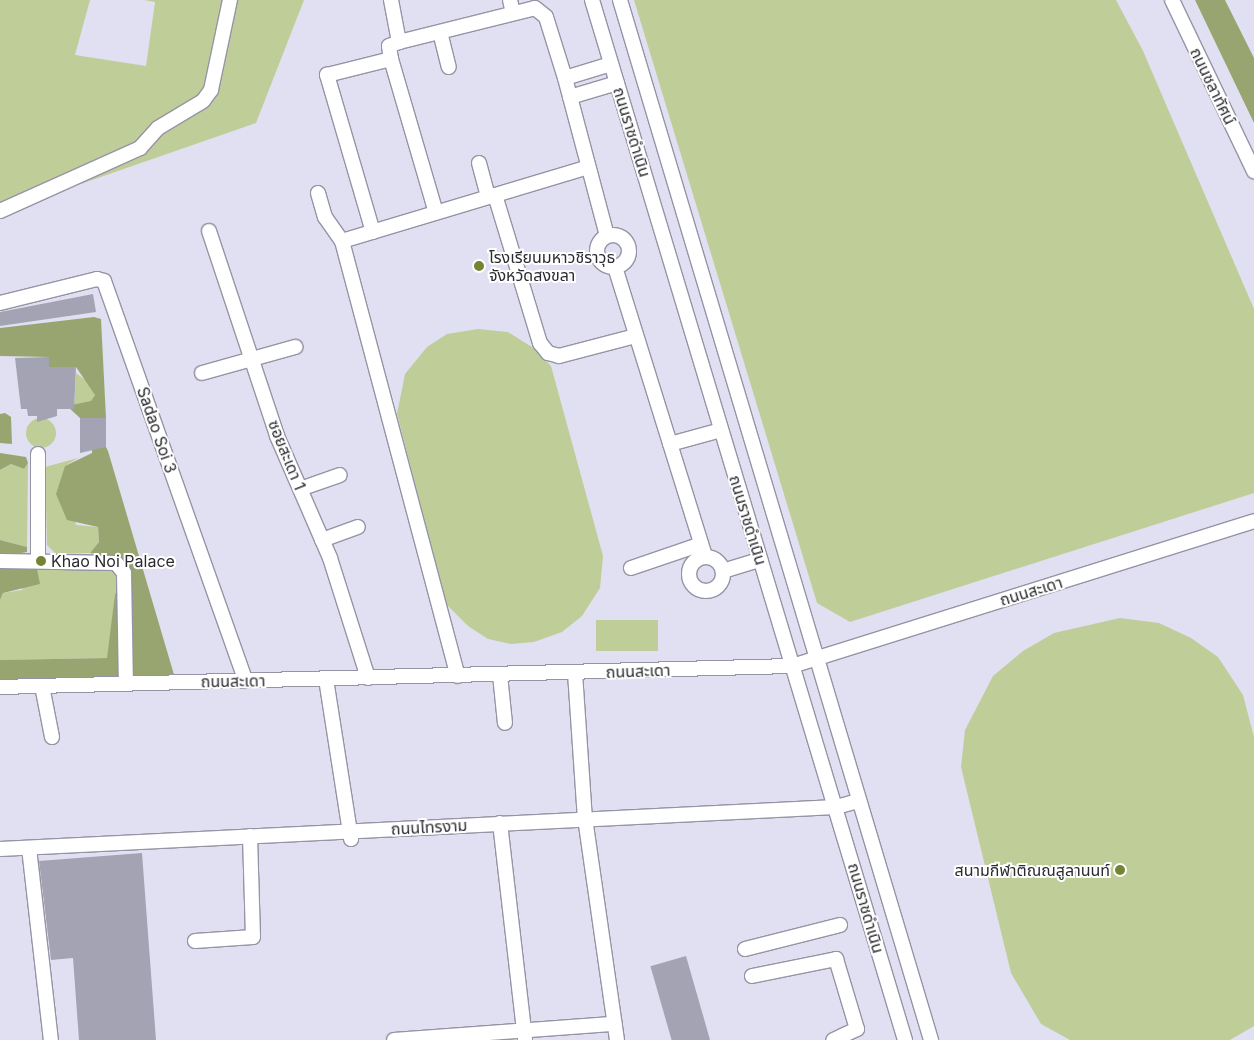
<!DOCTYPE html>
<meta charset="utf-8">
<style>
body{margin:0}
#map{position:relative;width:1254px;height:1040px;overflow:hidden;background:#e1e0f2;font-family:Inter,"Noto Sans Thai",sans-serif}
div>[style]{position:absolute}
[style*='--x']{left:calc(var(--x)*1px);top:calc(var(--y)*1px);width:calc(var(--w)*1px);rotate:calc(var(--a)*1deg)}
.green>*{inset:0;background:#bfcd99;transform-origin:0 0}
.round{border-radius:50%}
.forest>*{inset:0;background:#98a571}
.building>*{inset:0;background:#a4a3b3;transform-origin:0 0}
.roads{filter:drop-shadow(1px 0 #9594a5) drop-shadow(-1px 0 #9594a5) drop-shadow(0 1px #9594a5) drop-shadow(0 -1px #9594a5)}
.minor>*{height:14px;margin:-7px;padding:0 7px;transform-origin:7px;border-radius:7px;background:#fff}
.minor>.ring{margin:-7px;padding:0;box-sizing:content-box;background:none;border:14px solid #fff;border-radius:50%}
.dots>*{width:14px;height:14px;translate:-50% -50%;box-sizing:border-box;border:2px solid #fff;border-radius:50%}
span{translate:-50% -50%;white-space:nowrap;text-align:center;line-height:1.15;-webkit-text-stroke:4px #fff;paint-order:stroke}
.street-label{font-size:16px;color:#2a2a30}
.poi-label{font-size:16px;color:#2a2a30}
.left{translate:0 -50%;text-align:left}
.right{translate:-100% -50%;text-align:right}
</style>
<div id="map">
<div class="green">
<div style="clip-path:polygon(0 0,90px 0,75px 55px,146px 66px,155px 2px,144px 0,304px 0,256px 123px,0 212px)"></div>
<div style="clip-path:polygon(634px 0,1116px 0,1143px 51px,1254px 309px,1254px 493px,850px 622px,817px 603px)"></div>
<div style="clip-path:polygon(478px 329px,508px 332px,535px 349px,551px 366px,603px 556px,600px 588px,582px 616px,562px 632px,534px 642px,511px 644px,488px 639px,468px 626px,446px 604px,397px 414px,405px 374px,427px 347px,447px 334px)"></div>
<div style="clip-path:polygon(76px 373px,93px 386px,95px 395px,91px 402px,74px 406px)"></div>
<div class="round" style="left:26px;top:418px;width:30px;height:30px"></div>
<div style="clip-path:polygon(78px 458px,65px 466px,76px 525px,98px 527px,99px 542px,90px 553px,56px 554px,47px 545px,45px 467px)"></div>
<div style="clip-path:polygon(28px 463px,27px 547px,0 540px,0 470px,11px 464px,24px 469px)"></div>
<div style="clip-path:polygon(31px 566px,107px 566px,116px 571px,119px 590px,115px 594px,108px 658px,0 660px,0 600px,3px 593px,22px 590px)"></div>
<div style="clip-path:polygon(1120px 618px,1159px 623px,1191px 638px,1218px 657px,1243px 695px,1254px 737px,1254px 1026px,1230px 1040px,1070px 1040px,1041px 1024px,1011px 973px,961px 767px,965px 730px,993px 676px,1023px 651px,1054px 633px)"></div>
<div style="left:658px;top:620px;width:31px;height:62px;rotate:90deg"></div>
</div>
<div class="forest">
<div style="clip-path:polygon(1195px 0,1225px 0,1254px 58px,1254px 123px)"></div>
<div style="clip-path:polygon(94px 317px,101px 319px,106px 418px,80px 418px,67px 406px,91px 401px,95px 395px,76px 367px,49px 367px,49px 357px,0 356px,0 328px)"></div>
<div style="clip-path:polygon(5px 413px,11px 417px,12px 444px,0 443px,0 414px)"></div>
<div style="clip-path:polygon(92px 446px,106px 447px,108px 451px,175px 678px,131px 680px,117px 558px,90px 553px,99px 542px,98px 527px,67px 520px,56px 494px,65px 466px,92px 453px)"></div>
<div style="clip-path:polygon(0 453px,26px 457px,28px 463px,24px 469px,11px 464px,0 470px)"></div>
<div style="clip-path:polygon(0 540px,27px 547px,27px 552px,0 557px)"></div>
<div style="clip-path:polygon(0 566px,31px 566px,37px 569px,40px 584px,3px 593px,0 600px)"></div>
<div style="clip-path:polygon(119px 590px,122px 681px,0 686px,0 660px,107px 658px,115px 594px)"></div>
</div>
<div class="building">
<div style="clip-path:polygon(93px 294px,96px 312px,0 326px,0 312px)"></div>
<div style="clip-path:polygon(49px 357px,49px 367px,76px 367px,74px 409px,57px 409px,57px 416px,37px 422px,37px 416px,28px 416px,27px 409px,21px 409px,15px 358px)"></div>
<div style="clip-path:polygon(80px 418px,106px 418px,106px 447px,80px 453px)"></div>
<div style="clip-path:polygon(142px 853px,156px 1040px,79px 1040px,73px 958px,51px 960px,39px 861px)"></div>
<div style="left:686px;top:956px;width:87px;height:37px;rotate:74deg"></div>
</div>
<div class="roads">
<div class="minor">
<div style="--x:391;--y:0;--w:43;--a:79.2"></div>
<div style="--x:510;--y:0;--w:13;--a:77"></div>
<div style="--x:592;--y:0;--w:1086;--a:73.25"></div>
<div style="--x:620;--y:0;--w:1086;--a:73.35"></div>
<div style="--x:1172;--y:0;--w:190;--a:64.4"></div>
<div style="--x:440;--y:32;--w:36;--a:76"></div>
<div style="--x:391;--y:59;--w:160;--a:73.7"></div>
<div style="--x:565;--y:78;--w:48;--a:-16.9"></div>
<div style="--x:570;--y:97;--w:49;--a:-16.6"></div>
<div style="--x:479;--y:163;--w:35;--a:75"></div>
<div style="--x:318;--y:193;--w:25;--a:74"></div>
<div style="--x:325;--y:217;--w:29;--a:55"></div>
<div style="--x:342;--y:241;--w:450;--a:75.1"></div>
<div style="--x:495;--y:195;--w:155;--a:73.1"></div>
<div style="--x:540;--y:343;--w:13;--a:51"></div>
<div style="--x:548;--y:353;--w:11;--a:15"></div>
<div style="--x:559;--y:356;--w:79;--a:-14.7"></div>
<div style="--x:0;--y:211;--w:154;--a:-24.2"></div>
<div style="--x:140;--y:148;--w:27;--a:-48"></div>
<div style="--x:158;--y:128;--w:52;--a:-31"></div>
<div style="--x:203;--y:101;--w:14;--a:-54"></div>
<div style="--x:211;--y:90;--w:92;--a:-78.1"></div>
<div style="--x:209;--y:231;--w:216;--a:71.6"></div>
<div style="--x:277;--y:436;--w:133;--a:66.5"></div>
<div style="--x:330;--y:558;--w:126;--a:72.4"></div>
<div style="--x:373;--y:232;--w:164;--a:-106.3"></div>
<div style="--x:327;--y:75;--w:66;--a:-14"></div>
<div style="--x:391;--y:59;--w:13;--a:-99"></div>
<div style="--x:389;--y:46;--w:11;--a:-22"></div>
<div style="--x:399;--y:42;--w:140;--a:-14"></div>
<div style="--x:535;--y:8;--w:14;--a:39"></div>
<div style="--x:546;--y:17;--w:64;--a:72.7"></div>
<div style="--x:565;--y:78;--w:163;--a:75.1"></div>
<div class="ring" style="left:597px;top:235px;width:18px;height:18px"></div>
<div style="--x:342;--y:241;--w:257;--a:-16.7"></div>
<div style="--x:615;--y:267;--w:303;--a:72.7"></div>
<div style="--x:0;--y:303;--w:100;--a:-13.9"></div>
<div style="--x:97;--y:279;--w:7;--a:16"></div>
<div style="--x:104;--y:281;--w:424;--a:70.5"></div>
<div style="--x:202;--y:373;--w:97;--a:-15.6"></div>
<div style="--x:670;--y:444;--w:53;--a:-15.4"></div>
<div style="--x:38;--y:454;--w:106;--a:90"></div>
<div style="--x:300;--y:489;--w:42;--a:-19.3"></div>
<div style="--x:322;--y:540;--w:38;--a:-20"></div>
<div class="ring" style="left:689px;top:557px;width:20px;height:20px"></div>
<div style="--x:0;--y:561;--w:116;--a:1"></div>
<div style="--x:116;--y:563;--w:13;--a:51"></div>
<div style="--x:124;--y:573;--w:111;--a:89"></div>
<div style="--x:631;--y:568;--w:74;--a:-18.9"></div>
<div style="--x:723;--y:571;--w:39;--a:-17"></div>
<div style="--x:575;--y:673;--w:145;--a:86.1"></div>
<div style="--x:585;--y:818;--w:224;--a:81.8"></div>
<div style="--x:500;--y:675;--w:48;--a:84.1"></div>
<div style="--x:326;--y:679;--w:162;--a:81.1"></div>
<div style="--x:42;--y:686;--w:52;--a:78.9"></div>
<div style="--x:0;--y:687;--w:792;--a:-1.52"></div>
<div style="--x:792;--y:666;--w:484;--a:-17.4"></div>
<div style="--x:500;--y:823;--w:218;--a:83.4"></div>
<div style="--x:29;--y:848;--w:193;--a:83.5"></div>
<div style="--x:0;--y:849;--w:837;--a:-2.88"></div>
<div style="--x:836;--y:807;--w:23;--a:-15"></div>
<div style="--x:195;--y:941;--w:58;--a:-3.9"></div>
<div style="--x:253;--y:937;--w:101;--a:-91.7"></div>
<div style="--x:745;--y:949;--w:98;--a:-14.2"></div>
<div style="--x:752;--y:976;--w:86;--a:-11.4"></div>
<div style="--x:836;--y:959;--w:73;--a:73.3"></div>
<div style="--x:857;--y:1029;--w:26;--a:155"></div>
<div style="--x:394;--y:1040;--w:221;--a:-4.2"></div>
</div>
</div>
<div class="dots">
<div style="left:479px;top:266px;background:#738433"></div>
<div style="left:41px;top:561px;background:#738433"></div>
<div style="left:1120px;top:870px;background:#738433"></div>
</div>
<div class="street-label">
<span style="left:1213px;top:86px;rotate:64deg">ถนนชลาทัศน์</span>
<span style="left:632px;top:132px;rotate:73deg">ถนนราชดำเนิน</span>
<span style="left:157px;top:430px;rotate:71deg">Sadao Soi 3</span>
<span style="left:287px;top:455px;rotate:68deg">ซอยสะเดา 1</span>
<span style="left:748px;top:520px;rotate:73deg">ถนนราชดำเนิน</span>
<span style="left:1031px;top:591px;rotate:-17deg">ถนนสะเดา</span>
<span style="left:638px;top:671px;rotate:-2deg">ถนนสะเดา</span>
<span style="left:233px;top:681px;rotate:-1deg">ถนนสะเดา</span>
<span style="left:429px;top:827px;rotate:-3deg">ถนนไทรงาม</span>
<span style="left:866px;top:908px;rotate:74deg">ถนนราชดำเนิน</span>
</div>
<div class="poi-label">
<span class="left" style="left:489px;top:266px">โรงเรียนมหาวชิราวุธ<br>จังหวัดสงขลา</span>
<span class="left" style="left:51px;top:561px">Khao Noi Palace</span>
<span class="right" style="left:1110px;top:870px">สนามกีฬาติณณสูลานนท์</span>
</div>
</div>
